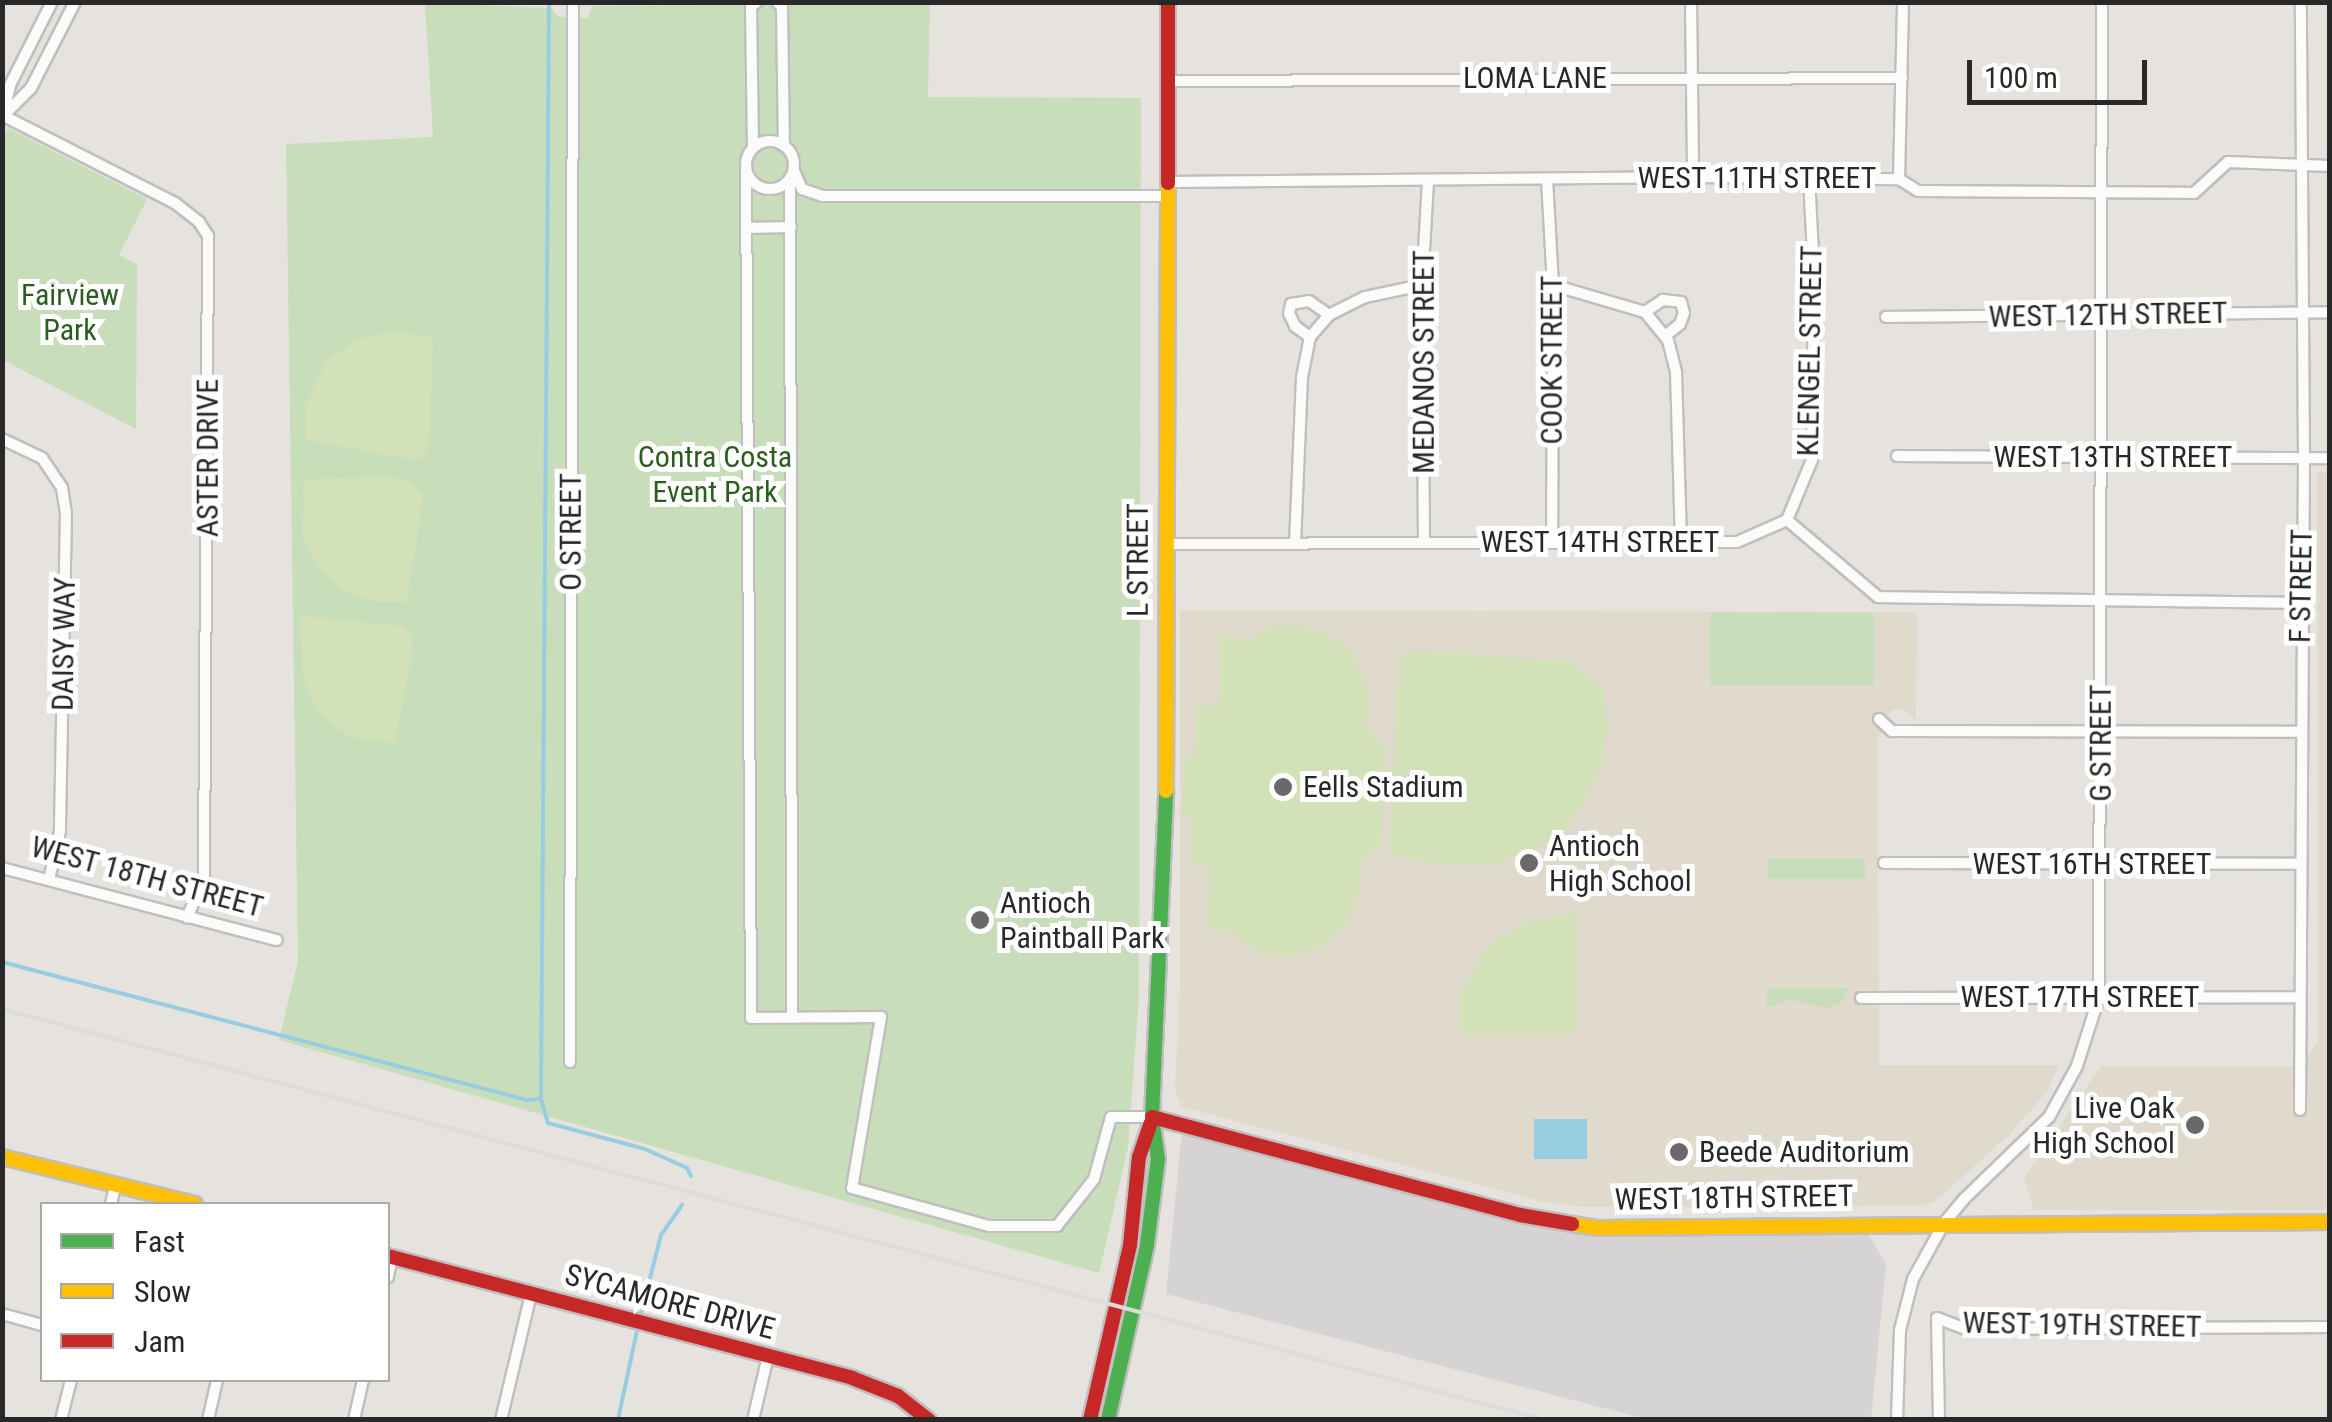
<!DOCTYPE html>
<style>
body{margin:0}
#map{position:relative;width:2332px;height:1422px;overflow:hidden;background:#e6e2de;font-family:"Roboto Condensed",sans-serif}
div>[style]{position:absolute}
[style*='--x']{left:calc(var(--x)*1px);top:calc(var(--y)*1px);width:calc(var(--w)*1px);rotate:calc(var(--a)*1deg)}
.industrial>*{inset:0;background:#d6d3d5}
.education>*{inset:0;background:#e0dacd}
.green>*{inset:0;background:#c8deba;transform-origin:0 0}
.pitch>*{inset:0;background:#d2e1b8}
.water>*{inset:0;background:#98cde1;transform-origin:0 0}
.stream>*{height:4px;margin:-2px;padding:0 2px;transform-origin:2px;border-radius:2px;background:#98cde1}
.roads{filter:drop-shadow(2px 0 #c0bebf) drop-shadow(-2px 0 #c0bebf) drop-shadow(0 2px #c0bebf) drop-shadow(0 -2px #c0bebf)}
.street>*{height:10px;margin:-5px;padding:0 5px;transform-origin:5px;border-radius:5px;background:#fbfbfa}
.street>.ring{margin:-5px;padding:0;box-sizing:content-box;background:none;border:10px solid #fbfbfa;border-radius:50%}
.fast>*{height:14px;margin:-7px;padding:0 7px;transform-origin:7px;border-radius:7px;background:#4caf50}
.slow>*{height:14px;margin:-7px;padding:0 7px;transform-origin:7px;border-radius:7px;background:#ffc107}
.jam>*{height:14px;margin:-7px;padding:0 7px;transform-origin:7px;border-radius:7px;background:#c62828}
.rail>*{height:4px;margin:-2px;padding:0 2px;transform-origin:2px;border-radius:2px;background:#dcdcdd}
.dots>*{width:28px;height:28px;translate:-50% -50%;box-sizing:border-box;border:5px solid #fff;border-radius:50%}
span{translate:-50% -50%;white-space:nowrap;text-align:center;line-height:1.15;-webkit-text-stroke:10px #fff;paint-order:stroke}
.street-label{font-size:30px;color:#282828}
.park-label{font-size:30px;color:#2c5d20}
.poi-label{font-size:30px;color:#282828}
.left{translate:0 -50%;text-align:left}
.right{translate:-100% -50%;text-align:right}
.frame{position:absolute;inset:0;border:5px solid #282828;pointer-events:none}
.legend{position:absolute;left:40px;top:1202px;width:350px;height:180px;box-sizing:border-box;background:#fff;border:2px solid #a9a9a9;margin:0;padding:12px 18px;list-style:none;font-size:30px;color:#282828}
.legend li{display:flex;align-items:center;gap:20px;height:50px}
.legend b{width:50px;border:2px solid #a9a9a9}
.scale{position:absolute;left:1967px;top:60px;width:180px;height:45px;box-sizing:border-box;border:5px solid #282828;border-top:0;padding-left:12px;font-size:30px;line-height:35px;white-space:nowrap;color:#282828;-webkit-text-stroke:8px #fff;paint-order:stroke}
</style>
<div id="map">
<div class="industrial">
<div style="clip-path:polygon(1182px 1131px,1540px 1227px,1857px 1231px,1869px 1235px,1886px 1264px,1871px 1420px,1646px 1419px,1166px 1294px)"></div>
</div>
<div class="education">
<div style="clip-path:polygon(2317px 472px,2329px 472px,2329px 1210px,2034px 1210px,2024px 1178px,2101px 1066px,2301px 1066px,2318px 1043px)"></div>
<div style="clip-path:polygon(1180px 610px,1917px 612px,1916px 720px,1903px 710px,1892px 710px,1878px 739px,1879px 1065px,2059px 1065px,2048px 1090px,2011px 1133px,1946px 1192px,1933px 1203px,1914px 1206px,1584px 1207px,1544px 1202px,1182px 1107px,1175px 1091px,1180px 988px)"></div>
</div>
<div class="green">
<div style="clip-path:polygon(425px 3px,552px 8px,558px 17px,588px 18px,592px 6px,930px 3px,928px 97px,1141px 98px,1139px 996px,1128px 1147px,1099px 1273px,279px 1040px,298px 961px,286px 144px,433px 137px)"></div>
<div style="clip-path:polygon(8px 128px,147px 199px,119px 255px,137px 264px,136px 429px,3px 360px,2px 139px)"></div>
<div style="left:1710px;top:613px;width:164px;height:72px"></div>
<div style="left:1768px;top:859px;width:97px;height:20px"></div>
<div style="clip-path:polygon(1767px 988px,1849px 988px,1841px 1003px,1826px 1008px,1791px 1000px,1767px 1007px)"></div>
</div>
<div class="pitch">
<div style="clip-path:polygon(393px 331px,433px 337px,429px 445px,424px 456px,415px 460px,306px 440px,305px 407px,326px 362px,358px 339px)"></div>
<div style="clip-path:polygon(384px 477px,409px 480px,423px 496px,407px 602px,376px 602px,342px 591px,318px 566px,302px 536px,304px 479px)"></div>
<div style="clip-path:polygon(300px 616px,400px 626px,411px 634px,413px 649px,395px 743px,352px 737px,330px 724px,316px 707px,303px 678px)"></div>
<div style="clip-path:polygon(1296px 625px,1336px 639px,1356px 659px,1366px 685px,1367px 728px,1373px 729px,1373px 740px,1385px 741px,1380px 850px,1368px 850px,1367px 860px,1361px 860px,1359px 894px,1344px 927px,1322px 946px,1301px 955px,1279px 956px,1258px 952px,1230px 931px,1208px 929px,1211px 867px,1190px 865px,1192px 818px,1182px 817px,1185px 756px,1195px 756px,1197px 705px,1219px 706px,1222px 636px,1241px 637px,1242px 645px,1273px 627px)"></div>
<div style="clip-path:polygon(1412px 650px,1571px 662px,1603px 688px,1607px 730px,1602px 765px,1584px 803px,1562px 835px,1494px 865px,1444px 865px,1389px 854px,1399px 660px)"></div>
<div style="clip-path:polygon(1577px 914px,1577px 1026px,1571px 1034px,1461px 1034px,1461px 994px,1485px 949px,1526px 922px)"></div>
</div>
<div class="water">
<div style="left:1534px;top:1119px;width:53px;height:40px"></div>
</div>
<div class="stream">
<div style="--x:549;--y:2;--w:1097;--a:90.42"></div>
<div style="--x:541;--y:1099;--w:25;--a:74"></div>
<div style="--x:548;--y:1123;--w:100;--a:15"></div>
<div style="--x:645;--y:1149;--w:46;--a:24.3"></div>
<div style="--x:687;--y:1168;--w:9;--a:63"></div>
<div style="--x:2;--y:962;--w:543;--a:14.73"></div>
<div style="--x:527;--y:1100;--w:13;--a:-4"></div>
<div style="--x:640;--y:1317;--w:85;--a:-75.6"></div>
<div style="--x:661;--y:1235;--w:37;--a:-55"></div>
<div style="--x:618;--y:1420;--w:96;--a:-78"></div>
</div>
<div class="roads">
<div class="street">
<div style="--x:777;--y:2;--w:7;--a:45"></div>
<div style="--x:782;--y:7;--w:139;--a:89.2"></div>
<div style="--x:1691;--y:2;--w:175;--a:89.3"></div>
<div style="--x:1168;--y:81;--w:734;--a:-0.23"></div>
<div style="--x:2;--y:115;--w:194;--a:27"></div>
<div style="--x:175;--y:203;--w:31;--a:38"></div>
<div style="--x:199;--y:222;--w:17;--a:57"></div>
<div style="--x:208;--y:236;--w:641;--a:90.36"></div>
<div style="--x:204;--y:877;--w:44;--a:112.5"></div>
<div style="--x:4;--y:115;--w:38;--a:-45"></div>
<div style="--x:31;--y:88;--w:97;--a:-62.9"></div>
<div style="--x:3;--y:116;--w:32;--a:-77"></div>
<div style="--x:10;--y:85;--w:93;--a:-63.2"></div>
<div class="ring" style="left:746px;top:141px;width:38px;height:38px"></div>
<div style="--x:753;--y:148;--w:141;--a:-90.8"></div>
<div style="--x:751;--y:7;--w:8;--a:-40"></div>
<div style="--x:746;--y:169;--w:849;--a:89.66"></div>
<div style="--x:751;--y:1018;--w:130;--a:-0.4"></div>
<div style="--x:881;--y:1017;--w:173;--a:99.6"></div>
<div style="--x:852;--y:1188;--w:142;--a:15.5"></div>
<div style="--x:989;--y:1226;--w:68;--a:0"></div>
<div style="--x:1057;--y:1226;--w:60;--a:-51.8"></div>
<div style="--x:1094;--y:1179;--w:64;--a:-74.7"></div>
<div style="--x:1111;--y:1117;--w:41;--a:0"></div>
<div style="--x:794;--y:171;--w:20;--a:66"></div>
<div style="--x:802;--y:189;--w:21;--a:19"></div>
<div style="--x:822;--y:196;--w:346;--a:0"></div>
<div style="--x:790;--y:178;--w:837;--a:89.86"></div>
<div style="--x:1547;--y:179;--w:106;--a:86.8"></div>
<div style="--x:1553;--y:285;--w:255;--a:90.2"></div>
<div style="--x:1899;--y:179;--w:177;--a:-88.7"></div>
<div style="--x:1168;--y:182;--w:525;--a:-0.55"></div>
<div style="--x:1693;--y:177;--w:206;--a:0.6"></div>
<div style="--x:1899;--y:179;--w:22;--a:32"></div>
<div style="--x:1918;--y:191;--w:276;--a:0.4"></div>
<div style="--x:2194;--y:193;--w:46;--a:-42.4"></div>
<div style="--x:2228;--y:162;--w:102;--a:2.2"></div>
<div style="--x:747;--y:228;--w:44;--a:-1.3"></div>
<div style="--x:1553;--y:285;--w:96;--a:16.4"></div>
<div style="--x:1645;--y:312;--w:36;--a:51"></div>
<div style="--x:1668;--y:340;--w:34;--a:76"></div>
<div style="--x:1676;--y:373;--w:169;--a:88.3"></div>
<div style="--x:1645;--y:312;--w:22;--a:-34"></div>
<div style="--x:1663;--y:300;--w:18;--a:6"></div>
<div style="--x:1681;--y:302;--w:11;--a:75"></div>
<div style="--x:1684;--y:313;--w:12;--a:110"></div>
<div style="--x:1680;--y:324;--w:19;--a:141"></div>
<div style="--x:1886;--y:317;--w:444;--a:-0.6"></div>
<div style="--x:1310;--y:337;--w:19;--a:-144"></div>
<div style="--x:1295;--y:326;--w:14;--a:-115"></div>
<div style="--x:1289;--y:313;--w:9;--a:-77"></div>
<div style="--x:1291;--y:304;--w:18;--a:-9"></div>
<div style="--x:1309;--y:301;--w:24;--a:35"></div>
<div style="--x:2;--y:439;--w:44;--a:25.4"></div>
<div style="--x:42;--y:458;--w:36;--a:56"></div>
<div style="--x:62;--y:488;--w:25;--a:81"></div>
<div style="--x:66;--y:513;--w:318;--a:91.1"></div>
<div style="--x:60;--y:831;--w:50;--a:102.7"></div>
<div style="--x:1897;--y:456;--w:433;--a:0.3"></div>
<div style="--x:1787;--y:520;--w:65;--a:-67.4"></div>
<div style="--x:1812;--y:460;--w:187;--a:-89.4"></div>
<div style="--x:1814;--y:273;--w:95;--a:-93"></div>
<div style="--x:1424;--y:543;--w:258;--a:-90.4"></div>
<div style="--x:1422;--y:285;--w:104;--a:-86.7"></div>
<div style="--x:1166;--y:544;--w:571;--a:-0.2"></div>
<div style="--x:1737;--y:542;--w:55;--a:-23.7"></div>
<div style="--x:1787;--y:520;--w:119;--a:40.2"></div>
<div style="--x:1878;--y:597;--w:422;--a:0.8"></div>
<div style="--x:1295;--y:544;--w:167;--a:-87.6"></div>
<div style="--x:1302;--y:377;--w:41;--a:-78.7"></div>
<div style="--x:1310;--y:337;--w:29;--a:-49"></div>
<div style="--x:1329;--y:315;--w:40;--a:-26.6"></div>
<div style="--x:1365;--y:297;--w:58;--a:-11.9"></div>
<div style="--x:1879;--y:719;--w:18;--a:43"></div>
<div style="--x:1892;--y:731;--w:407;--a:0.1"></div>
<div style="--x:1884;--y:863;--w:415;--a:0.1"></div>
<div style="--x:2;--y:868;--w:284;--a:14.7"></div>
<div style="--x:1861;--y:998;--w:438;--a:-0.1"></div>
<div style="--x:570;--y:1062;--w:1060;--a:-89.84"></div>
<div style="--x:2300;--y:1110;--w:652;--a:-89.65"></div>
<div style="--x:2304;--y:458;--w:456;--a:-90.4"></div>
<div style="--x:111;--y:1204;--w:22;--a:-77"></div>
<div style="--x:388;--y:1277;--w:20;--a:-79"></div>
<div style="--x:2;--y:1314;--w:41;--a:15.4"></div>
<div style="--x:61;--y:1420;--w:41;--a:-76"></div>
<div style="--x:208;--y:1420;--w:41;--a:-77.3"></div>
<div style="--x:354;--y:1420;--w:41;--a:-77.3"></div>
<div style="--x:501;--y:1420;--w:130;--a:-76.6"></div>
<div style="--x:753;--y:1420;--w:66;--a:-76.8"></div>
<div style="--x:1897;--y:1420;--w:90;--a:-88.1"></div>
<div style="--x:1900;--y:1330;--w:53;--a:-75.7"></div>
<div style="--x:1913;--y:1279;--w:64;--a:-61"></div>
<div style="--x:1944;--y:1223;--w:31;--a:-50"></div>
<div style="--x:1964;--y:1199;--w:118;--a:-44"></div>
<div style="--x:2049;--y:1117;--w:58;--a:-61.2"></div>
<div style="--x:2077;--y:1066;--w:72;--a:-72.3"></div>
<div style="--x:2099;--y:997;--w:995;--a:-89.83"></div>
<div style="--x:1939;--y:1420;--w:102;--a:-91.1"></div>
<div style="--x:1937;--y:1318;--w:31;--a:21"></div>
<div style="--x:1966;--y:1329;--w:364;--a:-0.3"></div>
</div>
<div class="fast">
<div style="--x:1108;--y:1420;--w:179;--a:-77.4"></div>
<div style="--x:1147;--y:1245;--w:87;--a:-82.7"></div>
<div style="--x:1158;--y:1159;--w:42;--a:-98.1"></div>
<div style="--x:1152;--y:1117;--w:326;--a:-87.5"></div>
</div>
<div class="slow">
<div style="--x:1166;--y:791;--w:608;--a:-89.81"></div>
<div style="--x:2;--y:1157;--w:199;--a:13.7"></div>
<div style="--x:1572;--y:1224;--w:25;--a:9"></div>
<div style="--x:1597;--y:1228;--w:733;--a:-0.47"></div>
</div>
<div class="jam">
<div style="--x:1168;--y:183;--w:181;--a:-90"></div>
<div style="--x:1152;--y:1117;--w:381;--a:14.9"></div>
<div style="--x:1520;--y:1215;--w:53;--a:9.8"></div>
<div style="--x:388;--y:1256;--w:480;--a:14.7"></div>
<div style="--x:852;--y:1378;--w:49;--a:21.4"></div>
<div style="--x:898;--y:1396;--w:39;--a:38"></div>
<div style="--x:1090;--y:1420;--w:180;--a:-77.1"></div>
<div style="--x:1130;--y:1245;--w:88;--a:-84.2"></div>
<div style="--x:1139;--y:1157;--w:36;--a:-71"></div>
</div>
</div>
<div class="rail">
<div style="--x:2;--y:1009;--w:1596;--a:14.92"></div>
</div>
<div class="dots">
<div style="left:1283px;top:787px;background:#6a6968"></div>
<div style="left:1529px;top:863px;background:#6a6968"></div>
<div style="left:980px;top:920px;background:#6a6968"></div>
<div style="left:2195px;top:1125px;background:#6a6968"></div>
<div style="left:1679px;top:1152px;background:#6a6968"></div>
</div>
<div class="street-label">
<span style="left:1535px;top:78px">LOMA LANE</span>
<span style="left:1757px;top:178px">WEST 11TH STREET</span>
<span style="left:2108px;top:315px;rotate:-1deg">WEST 12TH STREET</span>
<span style="left:1810px;top:351px;rotate:-89deg">KLENGEL STREET</span>
<span style="left:1552px;top:360px;rotate:-90deg">COOK STREET</span>
<span style="left:1424px;top:362px;rotate:-90deg">MEDANOS STREET</span>
<span style="left:2113px;top:457px">WEST 13TH STREET</span>
<span style="left:208px;top:458px;rotate:-90deg">ASTER DRIVE</span>
<span style="left:571px;top:532px;rotate:-90deg">O STREET</span>
<span style="left:1600px;top:542px">WEST 14TH STREET</span>
<span style="left:1138px;top:560px;rotate:-90deg">L STREET</span>
<span style="left:2301px;top:586px;rotate:-89deg">F STREET</span>
<span style="left:64px;top:644px;rotate:-89deg">DAISY WAY</span>
<span style="left:2101px;top:743px;rotate:-90deg">G STREET</span>
<span style="left:2092px;top:864px">WEST 16TH STREET</span>
<span style="left:147px;top:877px;rotate:15deg">WEST 18TH STREET</span>
<span style="left:2080px;top:997px">WEST 17TH STREET</span>
<span style="left:1734px;top:1198px;rotate:-1deg">WEST 18TH STREET</span>
<span style="left:670px;top:1302px;rotate:15deg">SYCAMORE DRIVE</span>
<span style="left:2082px;top:1325px;rotate:1deg">WEST 19TH STREET</span>
</div>
<div class="park-label">
<span style="left:70px;top:312px">Fairview<br>Park</span>
<span style="left:715px;top:474px">Contra Costa<br>Event Park</span>
</div>
<div class="poi-label">
<span class="left" style="left:1303px;top:787px">Eells Stadium</span>
<span class="left" style="left:1549px;top:863px">Antioch<br>High School</span>
<span class="left" style="left:1000px;top:920px">Antioch<br>Paintball Park</span>
<span class="right" style="left:2175px;top:1125px">Live Oak<br>High School</span>
<span class="left" style="left:1699px;top:1152px">Beede Auditorium</span>
</div>
<div class="frame"></div>
<ul class="legend">
<li><b style="height:12px;background:#4caf50"></b>Fast</li>
<li><b style="height:12px;background:#ffc107"></b>Slow</li>
<li><b style="height:12px;background:#c62828"></b>Jam</li>
</ul>
<div class="scale">100 m</div>
</div>
